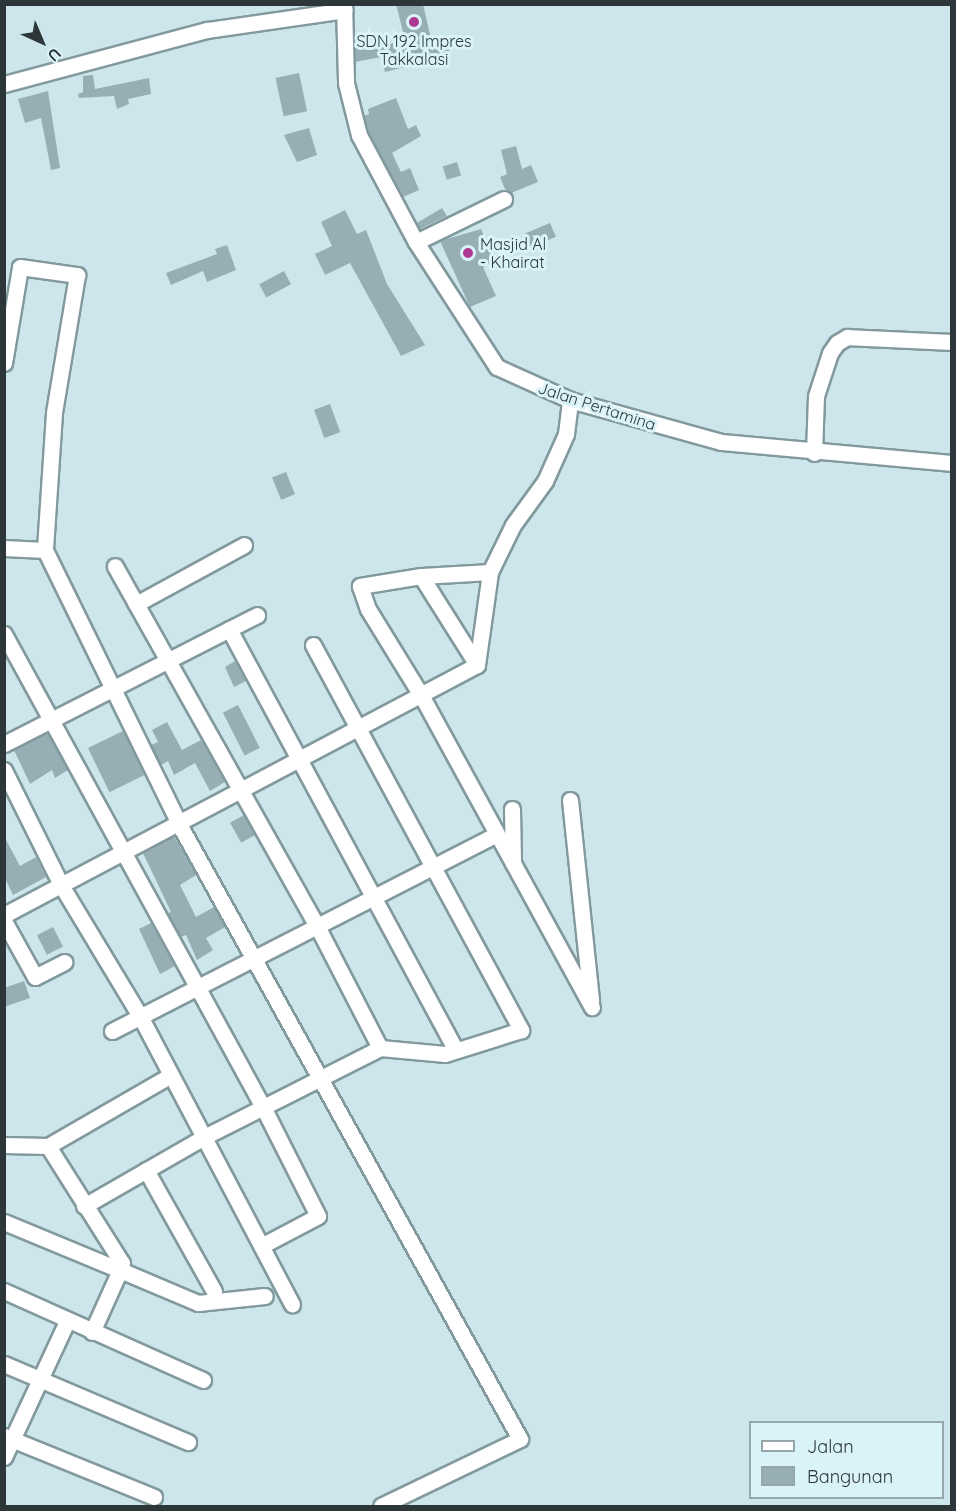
<!DOCTYPE html>
<style>
body{margin:0}
#map{position:relative;width:956px;height:1511px;overflow:hidden;background:#cde6eb;font-family:Quicksand,sans-serif}
div>[style]{position:absolute}
[style*='--x']{left:calc(var(--x)*1px);top:calc(var(--y)*1px);width:calc(var(--w)*1px);rotate:calc(var(--a)*1deg)}
.building>*{inset:0;background:#97afb4;transform-origin:0 0}
.roads{filter:drop-shadow(2px 0 #82999e) drop-shadow(-2px 0 #82999e) drop-shadow(0 2px #82999e) drop-shadow(0 -2px #82999e)}
.minor>*{height:15px;margin:-7.5px;padding:0 7.5px;transform-origin:7.5px;border-radius:7.5px;background:#fff}
.dots>*{width:16px;height:16px;translate:-50% -50%;box-sizing:border-box;border:3px solid #daf3f8;border-radius:50%}
span{translate:-50% -50%;white-space:nowrap;text-align:center;line-height:1.15;-webkit-text-stroke:6px #daf3f8;paint-order:stroke}
.poi-label{font-size:16px;color:#2d3638}
.left{translate:0 -50%;text-align:left}
.street-label{font-size:16px;color:#2d3638}
.frame{position:absolute;inset:0;border:6px solid #2d3638;pointer-events:none}
.legend{position:absolute;left:749px;top:1421px;width:195px;height:78px;box-sizing:border-box;background:#daf3f8;border:2px solid #95a7ab;margin:0;padding:8px 10px;list-style:none;font-size:18px;color:#2d3638}
.legend li{display:flex;align-items:center;gap:12px;height:30px}
.legend b{width:30px;border:2px solid #95a7ab}
.north{position:absolute;left:12px;top:12px;width:60px;height:60px;-webkit-text-stroke:4px #daf3f8;paint-order:stroke;rotate:136deg;font-size:16px;font-weight:700;line-height:24px;text-align:center;color:#2d3638}
.north::after{content:'';display:block;margin:auto;width:21px;height:27px;background:#2d3638;clip-path:polygon(50% 0,100% 100%,50% 72%,0 100%)}
</style>
<div id="map">
<div class="building">
<div style="clip-path:polygon(396px 4px,423px 4px,431px 39px,445px 35px,449px 51px,435px 55px,436px 59px,385px 72px,381px 57px,355px 62px,355px 41px,364px 39px,366px 50px,405px 40px)"></div>
<div style="left:299px;top:73px;width:39px;height:24px;rotate:78deg"></div>
<div style="clip-path:polygon(93px 75px,95px 89px,149px 78px,151px 94px,128px 99px,129px 104px,117px 109px,114px 96px,79px 98px,78px 94px,83px 92px,83px 76px)"></div>
<div style="clip-path:polygon(48px 91px,60px 168px,51px 170px,41px 118px,25px 123px,18px 99px)"></div>
<div style="clip-path:polygon(396px 98px,408px 129px,416px 125px,421px 136px,392px 153px,401px 172px,410px 168px,419px 190px,403px 197px,368px 131px,364px 116px,369px 114px,368px 109px)"></div>
<div style="clip-path:polygon(309px 128px,317px 155px,297px 162px,284px 135px)"></div>
<div style="clip-path:polygon(516px 146px,522px 169px,531px 165px,538px 182px,511px 193px,505px 189px,500px 177px,507px 174px,501px 150px)"></div>
<div style="left:457px;top:162px;width:14px;height:15px;rotate:73deg"></div>
<div style="clip-path:polygon(442px 208px,447px 216px,420px 229px,417px 223px)"></div>
<div style="clip-path:polygon(345px 210px,357px 234px,366px 230px,387px 284px,425px 345px,401px 356px,350px 263px,325px 275px,315px 254px,332px 246px,321px 222px)"></div>
<div style="left:550px;top:223px;width:15px;height:27px;rotate:67deg"></div>
<div style="clip-path:polygon(481px 229px,494px 261px,483px 267px,496px 296px,470px 307px,440px 241px)"></div>
<div style="clip-path:polygon(227px 245px,236px 270px,207px 282px,203px 271px,171px 285px,166px 273px,217px 254px,215px 249px)"></div>
<div style="left:284px;top:271px;width:15px;height:28px;rotate:62deg"></div>
<div style="left:330px;top:404px;width:30px;height:17px;rotate:70deg"></div>
<div style="left:286px;top:472px;width:24px;height:15px;rotate:68deg"></div>
<div style="clip-path:polygon(235px 661px,246px 681px,234px 687px,225px 667px)"></div>
<div style="left:238px;top:705px;width:48px;height:17px;rotate:63deg"></div>
<div style="clip-path:polygon(167px 722px,182px 750px,201px 740px,225px 782px,210px 791px,195px 763px,174px 775px,168px 761px,161px 765px,151px 745px,158px 742px,152px 730px)"></div>
<div style="left:123px;top:731px;width:49px;height:39px;rotate:64deg"></div>
<div style="clip-path:polygon(47px 733px,68px 770px,55px 778px,52px 770px,30px 784px,14px 750px)"></div>
<div style="left:244px;top:815px;width:23px;height:16px;rotate:61deg"></div>
<div style="clip-path:polygon(4px 836px,20px 866px,36px 857px,46px 877px,13px 895px,4px 876px)"></div>
<div style="clip-path:polygon(174px 836px,196px 875px,180px 885px,196px 917px,214px 907px,225px 927px,206px 938px,213px 950px,197px 960px,186px 935px,181px 937px,168px 913px,171px 912px,143px 853px)"></div>
<div style="clip-path:polygon(151px 923px,175px 966px,160px 974px,139px 929px)"></div>
<div style="left:53px;top:927px;width:22px;height:18px;rotate:63deg"></div>
<div style="clip-path:polygon(24px 981px,30px 998px,4px 1007px,4px 988px)"></div>
</div>
<div class="roads">
<div class="minor">
<div style="--x:344;--y:4;--w:79;--a:88.5"></div>
<div style="--x:346;--y:83;--w:54;--a:76"></div>
<div style="--x:359;--y:135;--w:121;--a:62"></div>
<div style="--x:416;--y:242;--w:149;--a:57.1"></div>
<div style="--x:497;--y:367;--w:80;--a:24.3"></div>
<div style="--x:570;--y:400;--w:157;--a:15.5"></div>
<div style="--x:721;--y:442;--w:232;--a:5.2"></div>
<div style="--x:4;--y:84;--w:210;--a:-14.9"></div>
<div style="--x:207;--y:30;--w:139;--a:-8.2"></div>
<div style="--x:416;--y:242;--w:98;--a:-26"></div>
<div style="--x:4;--y:363;--w:97;--a:-80.5"></div>
<div style="--x:20;--y:267;--w:58;--a:8"></div>
<div style="--x:77;--y:275;--w:140;--a:99.5"></div>
<div style="--x:54;--y:413;--w:137;--a:93.8"></div>
<div style="--x:45;--y:550;--w:305;--a:63.9"></div>
<div style="--x:179;--y:824;--w:703;--a:60.99"></div>
<div style="--x:520;--y:1439;--w:154;--a:154.3"></div>
<div style="--x:814;--y:453;--w:57;--a:-88"></div>
<div style="--x:816;--y:396;--w:45;--a:-72"></div>
<div style="--x:830;--y:353;--w:12;--a:-55"></div>
<div style="--x:837;--y:343;--w:12;--a:-31"></div>
<div style="--x:847;--y:337;--w:105;--a:2.7"></div>
<div style="--x:4;--y:548;--w:41;--a:2.8"></div>
<div style="--x:490;--y:572;--w:69;--a:176.7"></div>
<div style="--x:421;--y:576;--w:62;--a:170.7"></div>
<div style="--x:360;--y:586;--w:24;--a:71"></div>
<div style="--x:368;--y:609;--w:101;--a:58.4"></div>
<div style="--x:421;--y:695;--w:356;--a:61.3"></div>
<div style="--x:421;--y:576;--w:105;--a:57.8"></div>
<div style="--x:136;--y:604;--w:123;--a:-28.6"></div>
<div style="--x:229;--y:629;--w:478;--a:61.7"></div>
<div style="--x:4;--y:634;--w:539;--a:61.3"></div>
<div style="--x:263;--y:1107;--w:122;--a:63.2"></div>
<div style="--x:318;--y:1216;--w:64;--a:152.2"></div>
<div style="--x:313;--y:645;--w:438;--a:61.6"></div>
<div style="--x:521;--y:1030;--w:80;--a:162.5"></div>
<div style="--x:445;--y:1054;--w:65;--a:-174.7"></div>
<div style="--x:477;--y:665;--w:94;--a:-82"></div>
<div style="--x:490;--y:572;--w:52;--a:-63.9"></div>
<div style="--x:513;--y:525;--w:54;--a:-54"></div>
<div style="--x:545;--y:481;--w:51;--a:-65.9"></div>
<div style="--x:566;--y:434;--w:34;--a:-83"></div>
<div style="--x:4;--y:744;--w:284;--a:-27"></div>
<div style="--x:4;--y:770;--w:128;--a:63.6"></div>
<div style="--x:61;--y:885;--w:153;--a:58.9"></div>
<div style="--x:140;--y:1016;--w:326;--a:62.2"></div>
<div style="--x:570;--y:800;--w:202;--a:84"></div>
<div style="--x:512;--y:809;--w:54;--a:88.9"></div>
<div style="--x:4;--y:915;--w:535;--a:-27.86"></div>
<div style="--x:4;--y:921;--w:64;--a:61"></div>
<div style="--x:35;--y:977;--w:33;--a:-27"></div>
<div style="--x:112;--y:1031;--w:430;--a:-27.1"></div>
<div style="--x:4;--y:1145;--w:44;--a:1.3"></div>
<div style="--x:48;--y:1146;--w:138;--a:57.7"></div>
<div style="--x:122;--y:1263;--w:7;--a:106"></div>
<div style="--x:120;--y:1270;--w:85;--a:22.9"></div>
<div style="--x:198;--y:1303;--w:67;--a:-6"></div>
<div style="--x:48;--y:1146;--w:142;--a:-30"></div>
<div style="--x:146;--y:1170;--w:139;--a:60.7"></div>
<div style="--x:84;--y:1206;--w:138;--a:-29.9"></div>
<div style="--x:204;--y:1137;--w:197;--a:-26.8"></div>
<div style="--x:380;--y:1048;--w:135;--a:-117.3"></div>
<div style="--x:318;--y:928;--w:415;--a:-119.3"></div>
<div style="--x:4;--y:1222;--w:126;--a:22.5"></div>
<div style="--x:120;--y:1270;--w:68;--a:114.3"></div>
<div style="--x:4;--y:1291;--w:218;--a:24.1"></div>
<div style="--x:4;--y:1364;--w:200;--a:23"></div>
<div style="--x:4;--y:1436;--w:162;--a:22.1"></div>
<div style="--x:4;--y:1457;--w:150;--a:-65.1"></div>
</div>
</div>
<div class="dots">
<div style="left:414px;top:22px;background:#ae3890"></div>
<div style="left:468px;top:253px;background:#ae3890"></div>
</div>
<div class="poi-label">
<span style="left:414px;top:50px">SDN 192 Impres<br>Takkalasi</span>
<span class="left" style="left:480px;top:253px">Masjid Al<br>- Khairat</span>
</div>
<div class="street-label">
<span style="left:597px;top:406px;rotate:18deg">Jalan Pertamina</span>
</div>
<div class="frame"></div>
<ul class="legend">
<li><b style="height:8px;background:#fff"></b>Jalan</li>
<li><b style="height:16px;background:#97afb4"></b>Bangunan</li>
</ul>
<div class="north">U</div>
</div>
